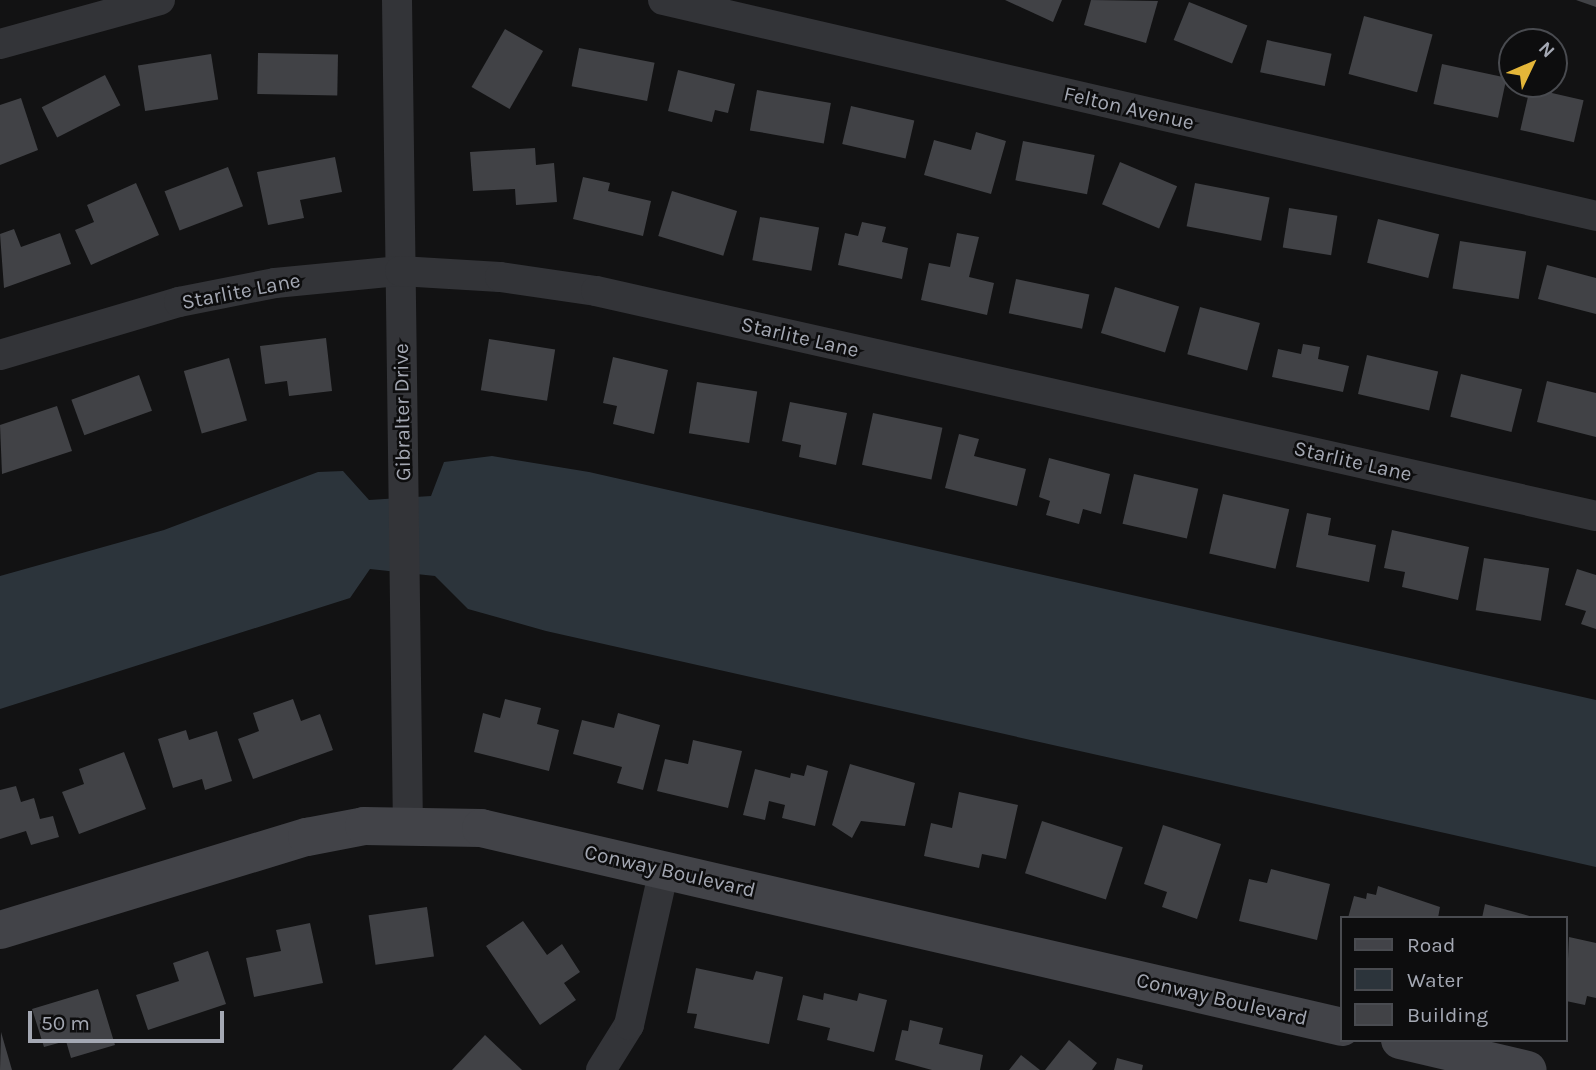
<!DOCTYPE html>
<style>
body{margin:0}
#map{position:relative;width:1596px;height:1070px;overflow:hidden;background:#121213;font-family:Karla,sans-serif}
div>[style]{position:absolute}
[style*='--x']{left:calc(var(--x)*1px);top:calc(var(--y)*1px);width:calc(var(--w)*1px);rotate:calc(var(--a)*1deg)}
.water>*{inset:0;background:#2c343b}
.building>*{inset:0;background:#414246;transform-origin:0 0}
.street>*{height:30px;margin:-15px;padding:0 15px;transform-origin:15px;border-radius:15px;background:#333438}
.secondary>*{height:38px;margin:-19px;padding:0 19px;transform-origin:19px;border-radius:19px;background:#424348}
span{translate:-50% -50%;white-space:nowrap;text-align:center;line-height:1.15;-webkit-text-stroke:5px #0d0d0e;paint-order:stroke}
.street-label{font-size:21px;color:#a4a8b3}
.legend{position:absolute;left:1340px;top:916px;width:228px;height:126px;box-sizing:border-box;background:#0d0d0e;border:2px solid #494b50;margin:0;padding:9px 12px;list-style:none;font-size:21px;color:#a4a8b3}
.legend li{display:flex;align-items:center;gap:14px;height:35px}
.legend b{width:35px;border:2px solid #494b50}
.north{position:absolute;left:1498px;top:28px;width:70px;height:70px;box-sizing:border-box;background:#0d0d0e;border:2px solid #494b50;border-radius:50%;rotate:46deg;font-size:19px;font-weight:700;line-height:28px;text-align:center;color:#a4a8b3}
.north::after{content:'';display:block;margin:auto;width:24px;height:32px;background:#e4b639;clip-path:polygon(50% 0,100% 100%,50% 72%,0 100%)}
.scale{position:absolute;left:28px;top:1011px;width:196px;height:32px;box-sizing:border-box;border:4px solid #a4a8b3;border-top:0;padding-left:9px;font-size:21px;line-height:24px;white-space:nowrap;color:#a4a8b3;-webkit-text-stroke:5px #0d0d0e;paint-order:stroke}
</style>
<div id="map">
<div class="water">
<div style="clip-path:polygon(492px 456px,589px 472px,1596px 700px,1596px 867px,546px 631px,468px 609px,435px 576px,370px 569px,350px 598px,0 709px,0 576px,164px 530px,318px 472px,343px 471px,369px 500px,431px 496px,444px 462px)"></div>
</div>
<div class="building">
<div style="clip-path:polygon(1005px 0,1062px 0,1053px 22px)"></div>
<div style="clip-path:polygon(1091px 0,1158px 1px,1146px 43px,1084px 25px)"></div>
<div style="clip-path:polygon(1577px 0,1596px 0,1596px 7px,1576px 0)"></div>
<div style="left:1189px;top:2px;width:63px;height:41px;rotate:22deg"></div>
<div style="left:1364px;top:16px;width:71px;height:60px;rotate:15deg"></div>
<div style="left:505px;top:29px;width:44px;height:67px;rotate:30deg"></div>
<div style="left:1267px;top:40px;width:66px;height:33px;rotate:12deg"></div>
<div style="left:579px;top:48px;width:77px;height:39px;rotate:11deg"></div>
<div style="left:258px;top:53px;width:80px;height:41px;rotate:1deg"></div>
<div style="left:211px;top:54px;width:46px;height:74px;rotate:81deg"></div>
<div style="left:1442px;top:64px;width:66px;height:41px;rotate:12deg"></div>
<div style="clip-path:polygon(678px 70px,735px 84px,728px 113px,715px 110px,712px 122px,668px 111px)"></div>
<div style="left:105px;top:75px;width:34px;height:71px;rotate:63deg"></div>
<div style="left:1530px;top:88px;width:55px;height:43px;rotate:13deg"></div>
<div style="left:757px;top:90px;width:75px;height:41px;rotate:10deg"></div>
<div style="clip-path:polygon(21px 98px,38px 150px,0 165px,0 105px)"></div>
<div style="left:851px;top:106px;width:65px;height:39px;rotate:13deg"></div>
<div style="clip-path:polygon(976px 132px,1006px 141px,991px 194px,924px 175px,934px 140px,971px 150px)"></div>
<div style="left:1023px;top:141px;width:73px;height:40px;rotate:11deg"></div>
<div style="clip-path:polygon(535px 148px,536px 165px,554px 163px,557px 202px,516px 205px,515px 189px,473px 191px,470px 152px)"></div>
<div style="clip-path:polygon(335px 157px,342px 192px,300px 200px,304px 218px,268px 225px,257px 172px)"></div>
<div style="left:1120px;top:162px;width:62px;height:46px;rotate:23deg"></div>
<div style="left:228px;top:167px;width:42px;height:68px;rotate:69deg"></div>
<div style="clip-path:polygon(583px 177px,610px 183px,608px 191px,651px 201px,643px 236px,573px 219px)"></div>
<div style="clip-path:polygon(136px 183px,159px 235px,91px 265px,75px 230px,94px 222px,87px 205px)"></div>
<div style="left:1195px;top:183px;width:76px;height:44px;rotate:11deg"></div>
<div style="left:672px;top:191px;width:68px;height:47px;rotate:17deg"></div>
<div style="left:1289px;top:208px;width:49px;height:40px;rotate:9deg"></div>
<div style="left:760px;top:217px;width:60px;height:44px;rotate:10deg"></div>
<div style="left:1378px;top:219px;width:63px;height:45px;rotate:14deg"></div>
<div style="clip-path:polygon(862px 222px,886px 227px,882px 242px,908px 248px,902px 279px,838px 265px,845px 233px,858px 236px)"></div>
<div style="clip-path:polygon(14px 229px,21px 247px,60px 233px,71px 264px,4px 288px,0 234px)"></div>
<div style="clip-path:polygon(957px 233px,979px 237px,969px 277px,994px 283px,987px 315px,921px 300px,929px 263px,950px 267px)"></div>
<div style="left:1460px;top:241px;width:67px;height:48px;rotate:9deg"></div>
<div style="clip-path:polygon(1547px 265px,1596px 278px,1596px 314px,1538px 299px)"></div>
<div style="left:1016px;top:279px;width:75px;height:35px;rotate:12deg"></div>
<div style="left:1115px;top:287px;width:67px;height:48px;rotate:17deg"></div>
<div style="left:1200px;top:307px;width:62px;height:49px;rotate:15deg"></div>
<div style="clip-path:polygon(326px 338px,332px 391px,289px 396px,287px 381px,265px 384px,260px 346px)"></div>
<div style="left:489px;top:339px;width:67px;height:52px;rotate:9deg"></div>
<div style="clip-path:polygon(1303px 344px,1320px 347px,1318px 359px,1349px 366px,1343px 392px,1272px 377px,1278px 349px,1301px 354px)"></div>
<div style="left:1367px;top:355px;width:73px;height:40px;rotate:13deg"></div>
<div style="clip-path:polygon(613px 357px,668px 370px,654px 434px,613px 424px,617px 406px,603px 403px)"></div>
<div style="left:229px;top:358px;width:65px;height:47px;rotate:74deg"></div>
<div style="left:1461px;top:374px;width:63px;height:44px;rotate:14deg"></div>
<div style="left:139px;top:375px;width:38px;height:72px;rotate:70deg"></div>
<div style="clip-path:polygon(1547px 381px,1596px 393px,1596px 437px,1537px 422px)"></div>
<div style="left:697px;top:382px;width:61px;height:52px;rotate:9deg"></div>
<div style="clip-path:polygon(790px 402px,847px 413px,836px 465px,799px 457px,801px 445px,782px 441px)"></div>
<div style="clip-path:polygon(57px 406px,72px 451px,2px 474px,0 425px)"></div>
<div style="left:873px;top:413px;width:71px;height:53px;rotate:12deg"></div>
<div style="clip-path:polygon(959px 434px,979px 439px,974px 456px,1026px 469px,1017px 506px,945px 488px)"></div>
<div style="clip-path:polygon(1049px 458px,1110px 474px,1101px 514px,1083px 509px,1079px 524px,1046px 515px,1050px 501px,1039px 497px)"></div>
<div style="left:1134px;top:474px;width:66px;height:51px;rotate:13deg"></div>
<div style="left:1223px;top:494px;width:68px;height:61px;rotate:13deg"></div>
<div style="clip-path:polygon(1307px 513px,1331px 518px,1328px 535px,1376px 545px,1369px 582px,1296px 567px)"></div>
<div style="clip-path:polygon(1392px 530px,1469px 547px,1458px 600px,1402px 587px,1405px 572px,1384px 568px)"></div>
<div style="left:1484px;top:558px;width:66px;height:53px;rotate:9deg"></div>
<div style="clip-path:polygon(1577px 569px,1596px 575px,1596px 629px,1581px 624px,1586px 611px,1565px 605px)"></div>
<div style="clip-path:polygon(293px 699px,301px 721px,320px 714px,333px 750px,253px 779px,238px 739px,259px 731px,253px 713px)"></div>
<div style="clip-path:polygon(505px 699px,541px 708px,537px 724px,559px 730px,549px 771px,474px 752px,483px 713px,500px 718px)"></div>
<div style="clip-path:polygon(618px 713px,660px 725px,643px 790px,617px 783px,622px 767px,573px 754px,582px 720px,614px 728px)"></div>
<div style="clip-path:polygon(186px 730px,189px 740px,217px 731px,232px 781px,205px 790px,202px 779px,173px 788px,158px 739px)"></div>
<div style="clip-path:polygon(693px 740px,742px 751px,728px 808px,657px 791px,665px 759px,688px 764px)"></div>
<div style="clip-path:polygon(124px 752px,146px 809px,79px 834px,62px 792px,84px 784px,79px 769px)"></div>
<div style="clip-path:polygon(850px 764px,915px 783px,905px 826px,861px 821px,852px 838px,832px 825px)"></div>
<div style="clip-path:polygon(807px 765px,828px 771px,815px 826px,782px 818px,785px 805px,769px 801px,765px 820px,743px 815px,755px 769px,790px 778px,791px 773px,804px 776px)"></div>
<div style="clip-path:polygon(16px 786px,21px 802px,34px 798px,40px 819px,53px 816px,59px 837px,31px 845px,26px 831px,0 839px,0 790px)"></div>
<div style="clip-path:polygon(959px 792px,1018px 805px,1006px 859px,982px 854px,979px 868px,924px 856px,931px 823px,952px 828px)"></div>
<div style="left:1042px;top:821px;width:85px;height:55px;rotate:18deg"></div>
<div style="clip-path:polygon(1163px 825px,1221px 844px,1197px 919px,1162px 907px,1167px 892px,1144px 884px)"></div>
<div style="clip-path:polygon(1271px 869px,1330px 884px,1317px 940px,1239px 921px,1249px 879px,1267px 883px)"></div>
<div style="clip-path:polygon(1378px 886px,1440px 907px,1438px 918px,1348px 918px,1354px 896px,1366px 899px,1367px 893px,1376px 895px)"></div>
<div style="clip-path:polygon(1485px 904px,1533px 917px,1533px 918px,1482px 918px)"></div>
<div style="left:427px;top:907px;width:50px;height:59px;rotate:82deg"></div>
<div style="clip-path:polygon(523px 921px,547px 955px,562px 944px,580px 972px,564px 983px,576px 1000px,540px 1025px,486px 946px)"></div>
<div style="clip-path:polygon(310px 923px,323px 983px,254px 997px,246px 958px,281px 951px,276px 930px)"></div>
<div style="clip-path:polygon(1569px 937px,1596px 943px,1596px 998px,1587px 996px,1585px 1005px,1566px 1001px)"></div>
<div style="clip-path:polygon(208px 951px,226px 1004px,148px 1030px,136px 995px,179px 981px,173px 963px)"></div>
<div style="clip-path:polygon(696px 968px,753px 980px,756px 971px,783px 977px,769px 1044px,694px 1028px,697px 1014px,687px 1013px)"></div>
<div style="clip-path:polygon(98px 989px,115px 1045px,71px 1058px,66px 1041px,44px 1047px,32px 1009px)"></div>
<div style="clip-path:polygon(824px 993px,857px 1001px,859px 993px,887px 1000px,874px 1052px,827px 1040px,830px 1028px,797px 1020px,803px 995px,823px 1000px)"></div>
<div style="clip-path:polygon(910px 1020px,943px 1028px,939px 1044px,983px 1055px,980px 1070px,932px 1070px,895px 1060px,902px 1030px,908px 1031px)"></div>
<div style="clip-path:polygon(1px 1032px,12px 1070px,0 1070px)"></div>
<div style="clip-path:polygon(485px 1035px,522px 1070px,452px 1070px)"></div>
<div style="clip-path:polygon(1069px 1040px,1097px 1063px,1092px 1070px,1045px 1070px)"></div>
<div style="clip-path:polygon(1021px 1055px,1040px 1070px,1009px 1070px)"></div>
<div style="clip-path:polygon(1117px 1058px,1143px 1065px,1142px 1070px,1114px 1070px)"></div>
</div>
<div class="street">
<div style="--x:397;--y:0;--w:824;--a:89.24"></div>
<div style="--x:663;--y:0;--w:958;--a:13.03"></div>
<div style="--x:0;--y:44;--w:166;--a:-15.4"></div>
<div style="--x:0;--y:355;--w:187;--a:-16.5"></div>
<div style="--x:179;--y:302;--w:98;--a:-11.2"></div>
<div style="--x:275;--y:283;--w:126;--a:-5.5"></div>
<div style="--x:400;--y:271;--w:100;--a:3.4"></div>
<div style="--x:500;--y:277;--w:97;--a:8.3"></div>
<div style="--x:596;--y:291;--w:1025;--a:12.68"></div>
<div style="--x:601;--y:1070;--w:53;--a:-58.1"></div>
<div style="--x:629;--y:1025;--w:159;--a:-77.3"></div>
</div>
<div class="secondary">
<div style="--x:0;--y:930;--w:321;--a:-16.9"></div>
<div style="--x:307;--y:837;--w:58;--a:-10.9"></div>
<div style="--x:364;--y:826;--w:117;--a:1"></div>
<div style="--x:481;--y:828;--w:884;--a:13.01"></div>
<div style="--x:1400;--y:1040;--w:131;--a:13.2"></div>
</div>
<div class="street-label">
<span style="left:1129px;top:108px;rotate:13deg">Felton Avenue</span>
<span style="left:241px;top:291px;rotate:-11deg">Starlite Lane</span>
<span style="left:800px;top:337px;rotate:13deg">Starlite Lane</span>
<span style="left:402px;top:412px;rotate:-91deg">Gibralter Drive</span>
<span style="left:1353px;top:461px;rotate:13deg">Starlite Lane</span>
<span style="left:670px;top:871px;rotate:13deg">Conway Boulevard</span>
<span style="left:1222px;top:999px;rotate:13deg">Conway Boulevard</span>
</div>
<ul class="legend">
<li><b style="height:9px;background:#424348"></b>Road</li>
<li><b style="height:19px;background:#2c343b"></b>Water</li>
<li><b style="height:19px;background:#414246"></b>Building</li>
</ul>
<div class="north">N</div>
<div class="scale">50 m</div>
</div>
